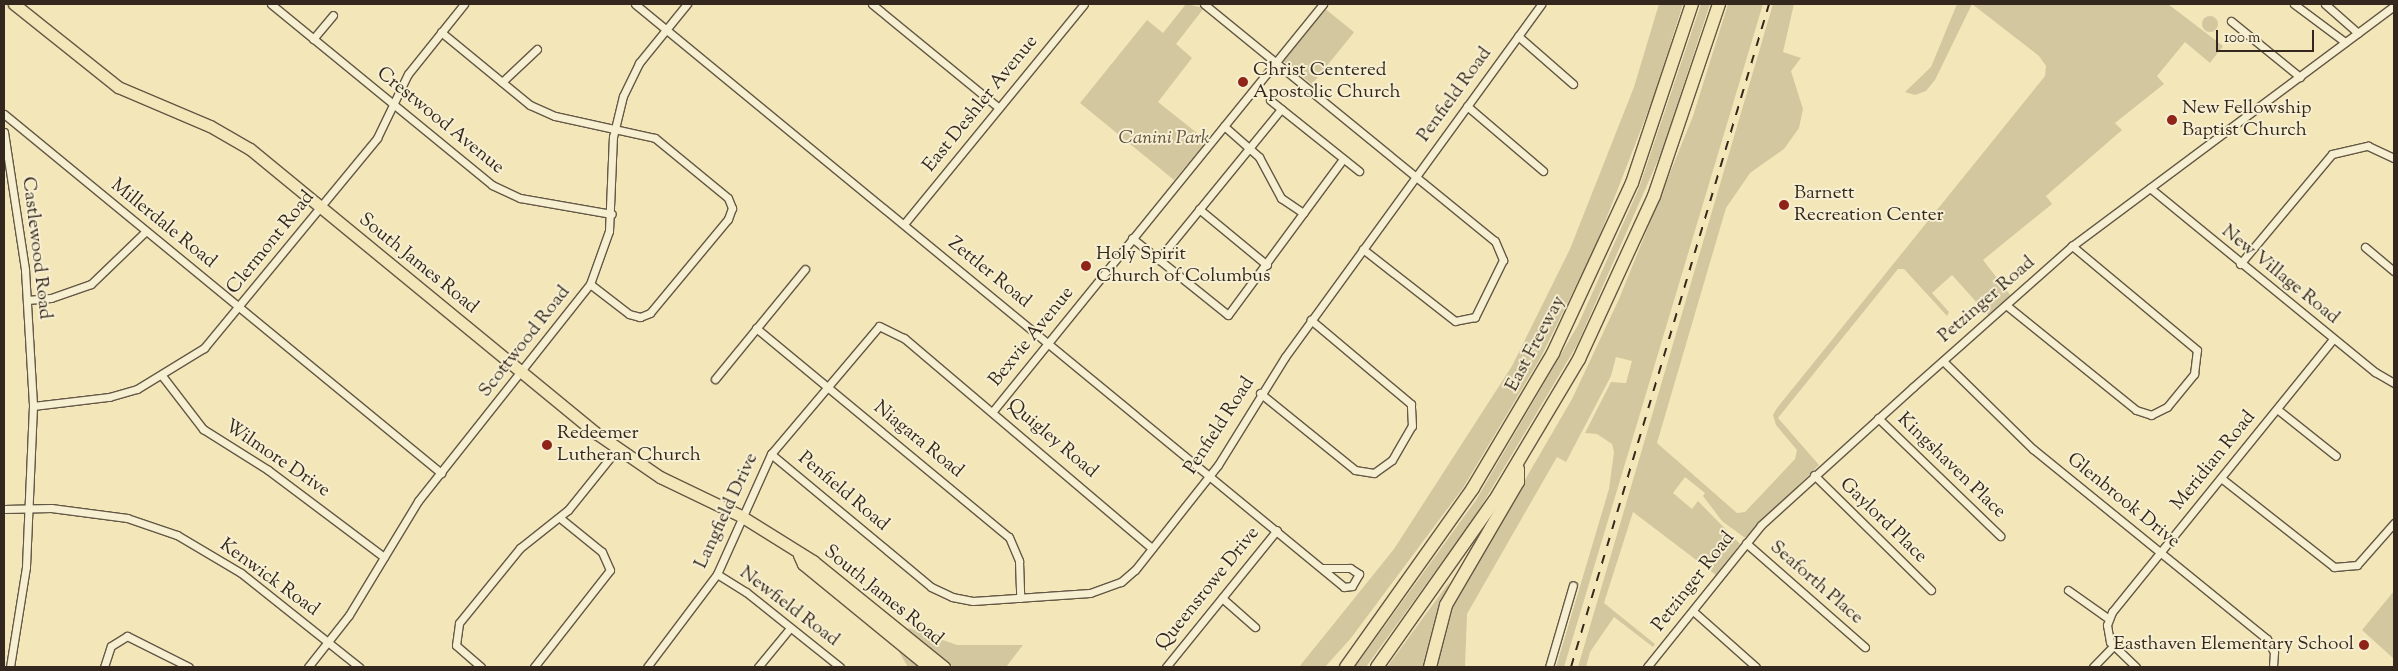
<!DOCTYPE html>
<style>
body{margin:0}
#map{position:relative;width:2398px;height:671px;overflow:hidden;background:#f3e7ba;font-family:"Sorts Mill Goudy",serif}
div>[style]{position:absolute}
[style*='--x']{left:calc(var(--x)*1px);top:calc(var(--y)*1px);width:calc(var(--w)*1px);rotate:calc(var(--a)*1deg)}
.green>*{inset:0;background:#d3c79f;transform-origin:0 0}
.round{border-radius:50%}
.roads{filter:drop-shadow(1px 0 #645845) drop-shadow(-1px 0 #645845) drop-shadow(0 1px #645845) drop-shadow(0 -1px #645845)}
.street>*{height:7px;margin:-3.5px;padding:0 3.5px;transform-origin:3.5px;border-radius:3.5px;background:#f7efd2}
.primary>*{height:11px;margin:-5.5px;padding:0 5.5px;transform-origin:5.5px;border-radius:5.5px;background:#f3e7ba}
.highway>*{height:12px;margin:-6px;padding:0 6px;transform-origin:6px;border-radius:6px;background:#f3e7ba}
.rail>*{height:2px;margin-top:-1px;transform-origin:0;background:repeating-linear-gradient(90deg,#34281e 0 9px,transparent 0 18px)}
.dots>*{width:14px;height:14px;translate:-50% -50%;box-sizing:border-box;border:2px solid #f7efd2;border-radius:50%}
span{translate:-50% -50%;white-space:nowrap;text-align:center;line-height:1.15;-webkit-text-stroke:4px #f7efd2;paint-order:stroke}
.poi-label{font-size:19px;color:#34281e}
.left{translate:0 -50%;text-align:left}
.right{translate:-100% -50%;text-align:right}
.street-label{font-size:19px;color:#34281e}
.park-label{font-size:19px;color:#5c503e;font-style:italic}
.frame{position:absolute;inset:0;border:5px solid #34281e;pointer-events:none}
.scale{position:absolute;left:2216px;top:30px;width:98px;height:22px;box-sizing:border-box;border:2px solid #34281e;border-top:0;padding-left:6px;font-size:15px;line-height:18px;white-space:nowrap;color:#34281e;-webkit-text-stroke:4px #f7efd2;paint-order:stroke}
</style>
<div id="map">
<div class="green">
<div style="clip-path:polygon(1186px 4px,1204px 8px,1176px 44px,1192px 58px,1158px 102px,1207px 141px,1174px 180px,1080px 103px,1147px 20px,1163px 33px)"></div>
<div style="clip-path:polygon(1659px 4px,1683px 4px,1654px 96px,1596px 245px,1541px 357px,1463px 488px,1351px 638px,1325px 667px,1299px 667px,1394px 549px,1512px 366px,1570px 249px,1634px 87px)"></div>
<div style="clip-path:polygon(1701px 4px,1710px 4px,1662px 151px,1577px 345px,1476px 515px,1366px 667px,1355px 667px,1476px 500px,1578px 325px,1639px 188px)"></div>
<div style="clip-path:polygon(1728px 4px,1763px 4px,1564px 667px,1556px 667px,1609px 489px,1614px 452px,1612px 444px,1597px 434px,1585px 433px,1611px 382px,1626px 383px,1632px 361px,1616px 357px,1611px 376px,1566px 462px,1557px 457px,1467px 614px,1465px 667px,1436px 667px,1452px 605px,1572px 399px,1619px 299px,1693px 116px)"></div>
<div style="clip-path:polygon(1773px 4px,1794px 4px,1783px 52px,1801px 58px,1791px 71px,1803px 109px,1799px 128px,1784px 149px,1750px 173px,1726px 208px,1657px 443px,1737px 513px,1745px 512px,1795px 459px,1797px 450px,1776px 425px,1773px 415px,1777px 408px,2045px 76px,2046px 66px,2039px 56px,1972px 4px,1935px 80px,1926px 91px,1915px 95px,1905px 92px,1931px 67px,1957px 4px,2168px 4px,2223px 46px,2210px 63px,2185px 42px,2157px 76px,2164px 84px,2115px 123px,2122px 130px,2046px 196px,2052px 204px,1983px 260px,2011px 296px,1988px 315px,1952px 275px,1932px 293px,1949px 312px,1947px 316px,1904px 269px,1898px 269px,1778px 418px,1819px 465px,1745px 538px,1722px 521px,1703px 496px,1705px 493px,1685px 477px,1673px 493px,1692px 509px,1698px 501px,1740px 544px,1716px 575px,1633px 512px,1604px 603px,1655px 644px,1653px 647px,1614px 617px,1590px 652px,1586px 667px,1578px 667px)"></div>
<div style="left:1323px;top:7px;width:40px;height:67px;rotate:39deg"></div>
<div class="round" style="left:2202px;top:16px;width:16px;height:16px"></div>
<div style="clip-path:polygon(1450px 581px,1431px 634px,1426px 667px,1387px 667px)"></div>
<div style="clip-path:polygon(2394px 591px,2394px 659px,2362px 630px)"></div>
<div style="clip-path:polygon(909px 628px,957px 645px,1023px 645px,1006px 667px,954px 667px,906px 631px)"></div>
<div style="clip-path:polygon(895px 645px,920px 667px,908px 667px)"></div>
</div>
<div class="roads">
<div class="street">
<div style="--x:271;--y:4;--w:286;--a:39.3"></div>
<div style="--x:492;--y:185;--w:31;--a:25"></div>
<div style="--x:520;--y:198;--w:93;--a:9.9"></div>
<div style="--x:635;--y:4;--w:918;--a:39.43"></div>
<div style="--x:1344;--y:587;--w:8;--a:-7"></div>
<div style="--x:1352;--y:586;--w:14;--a:-60"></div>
<div style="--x:1359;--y:574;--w:11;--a:-146"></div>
<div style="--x:1350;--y:568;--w:28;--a:180"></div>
<div style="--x:872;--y:4;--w:164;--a:39.3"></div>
<div style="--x:1204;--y:4;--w:375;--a:39.2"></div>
<div style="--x:1495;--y:241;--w:21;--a:67"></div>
<div style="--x:1503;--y:260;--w:64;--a:116.2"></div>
<div style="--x:1475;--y:317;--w:20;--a:169"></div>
<div style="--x:1455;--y:321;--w:117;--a:-142"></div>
<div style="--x:2294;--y:4;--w:64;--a:36.7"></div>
<div style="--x:2325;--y:4;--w:44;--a:41.3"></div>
<div style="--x:2231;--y:21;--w:89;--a:39.1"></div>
<div style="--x:441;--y:32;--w:115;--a:39.4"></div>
<div style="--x:530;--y:105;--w:27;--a:24"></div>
<div style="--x:555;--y:116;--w:102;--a:12.4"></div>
<div style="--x:655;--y:138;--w:94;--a:39.4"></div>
<div style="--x:728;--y:198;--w:11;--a:68"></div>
<div style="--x:732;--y:208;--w:12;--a:110"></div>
<div style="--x:728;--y:219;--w:122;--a:129.7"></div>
<div style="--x:650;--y:313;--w:11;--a:158"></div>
<div style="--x:640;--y:317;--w:11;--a:-165"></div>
<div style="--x:629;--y:314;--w:49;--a:-142.4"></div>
<div style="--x:1518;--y:36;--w:73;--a:41.1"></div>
<div style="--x:313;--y:39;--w:31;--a:-50"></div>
<div style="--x:502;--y:82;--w:48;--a:-43.3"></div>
<div style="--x:1270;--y:100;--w:114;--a:38.6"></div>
<div style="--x:1467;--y:106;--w:100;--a:40.5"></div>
<div style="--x:4;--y:114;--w:566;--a:39.4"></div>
<div style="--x:1224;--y:126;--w:47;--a:41.5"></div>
<div style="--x:1259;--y:157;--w:47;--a:61.8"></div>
<div style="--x:1281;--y:198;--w:27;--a:34"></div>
<div style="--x:4;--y:132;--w:140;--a:81.3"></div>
<div style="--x:25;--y:270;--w:136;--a:86.6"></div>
<div style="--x:33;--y:406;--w:161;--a:92.5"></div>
<div style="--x:26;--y:567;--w:101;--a:99.1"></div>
<div style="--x:2150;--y:188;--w:291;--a:39.3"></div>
<div style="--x:2375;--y:372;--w:22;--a:30"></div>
<div style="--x:1199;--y:209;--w:88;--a:39.5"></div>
<div style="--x:904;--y:224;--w:284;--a:-50.7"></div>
<div style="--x:1132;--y:238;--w:123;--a:38.7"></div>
<div style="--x:1228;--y:315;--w:194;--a:-53.6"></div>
<div style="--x:2365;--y:247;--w:38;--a:40"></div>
<div style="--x:1158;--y:260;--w:195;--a:-50.8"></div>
<div style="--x:2240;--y:264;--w:143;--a:-50.1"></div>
<div style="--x:2332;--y:154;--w:37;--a:-13"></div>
<div style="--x:2368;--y:146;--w:29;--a:25"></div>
<div style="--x:27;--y:300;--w:24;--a:-5"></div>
<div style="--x:51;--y:298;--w:42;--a:-19.3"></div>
<div style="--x:91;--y:284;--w:76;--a:-43.9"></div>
<div style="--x:2006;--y:305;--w:167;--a:38.9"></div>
<div style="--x:2136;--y:410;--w:16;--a:18"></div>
<div style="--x:2151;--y:415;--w:18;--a:-27"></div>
<div style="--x:2167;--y:407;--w:43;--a:-50.7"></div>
<div style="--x:2194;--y:374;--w:24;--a:-83"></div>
<div style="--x:2197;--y:350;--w:163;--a:-140.2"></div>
<div style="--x:756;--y:328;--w:328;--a:39.6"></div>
<div style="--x:1009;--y:537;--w:26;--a:67"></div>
<div style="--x:1019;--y:561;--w:37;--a:88"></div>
<div style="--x:1943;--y:361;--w:126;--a:44.4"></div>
<div style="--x:2033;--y:449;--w:301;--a:39.1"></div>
<div style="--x:2267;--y:639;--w:15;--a:62"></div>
<div style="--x:2274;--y:652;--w:15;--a:94"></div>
<div style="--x:163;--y:377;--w:66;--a:52.4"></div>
<div style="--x:203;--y:429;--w:77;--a:32.2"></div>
<div style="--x:268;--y:470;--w:145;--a:36.9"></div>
<div style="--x:715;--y:379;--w:142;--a:-50.7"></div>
<div style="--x:1260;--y:393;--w:122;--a:39"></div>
<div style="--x:1355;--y:470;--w:19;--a:9"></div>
<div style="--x:1374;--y:473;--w:22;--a:-36"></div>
<div style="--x:1392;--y:460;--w:39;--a:-60"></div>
<div style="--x:1412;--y:426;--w:22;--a:-93"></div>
<div style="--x:1411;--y:404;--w:131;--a:-140"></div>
<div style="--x:33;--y:406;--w:77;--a:-6.8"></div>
<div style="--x:109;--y:397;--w:29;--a:-16"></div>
<div style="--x:137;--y:389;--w:79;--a:-31.5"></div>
<div style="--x:204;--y:348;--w:272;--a:-50.5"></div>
<div style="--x:377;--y:138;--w:71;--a:-64.2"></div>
<div style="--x:408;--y:74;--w:90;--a:-51.3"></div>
<div style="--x:2277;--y:409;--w:75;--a:38.5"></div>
<div style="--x:993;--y:411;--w:524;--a:-50.96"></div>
<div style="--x:1878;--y:418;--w:170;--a:44"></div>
<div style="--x:771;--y:454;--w:208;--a:39.7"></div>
<div style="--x:931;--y:587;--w:23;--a:25"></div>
<div style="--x:952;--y:597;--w:21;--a:11"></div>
<div style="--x:973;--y:601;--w:117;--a:-3.9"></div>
<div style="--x:1090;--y:593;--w:33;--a:-20"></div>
<div style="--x:1121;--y:582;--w:18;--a:-41"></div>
<div style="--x:1135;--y:570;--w:134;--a:-51.7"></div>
<div style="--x:1218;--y:465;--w:127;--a:-58.2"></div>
<div style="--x:1285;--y:357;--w:436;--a:-54"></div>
<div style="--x:1814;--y:475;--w:164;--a:44.5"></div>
<div style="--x:2221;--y:478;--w:144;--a:38.2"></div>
<div style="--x:2334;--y:567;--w:23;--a:-5"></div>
<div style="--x:2357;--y:565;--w:56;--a:-48.6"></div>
<div style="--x:4;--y:509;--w:47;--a:-1.2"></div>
<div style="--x:51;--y:508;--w:77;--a:7.5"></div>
<div style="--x:127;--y:518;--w:53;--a:18.8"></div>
<div style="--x:177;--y:535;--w:74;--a:30.7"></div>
<div style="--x:241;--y:573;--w:151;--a:38.5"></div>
<div style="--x:1746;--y:543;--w:158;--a:41.2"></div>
<div style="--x:717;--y:574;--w:34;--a:32"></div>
<div style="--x:746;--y:592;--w:120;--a:38.6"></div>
<div style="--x:2068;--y:590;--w:50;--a:35.3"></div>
<div style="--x:1222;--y:598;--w:44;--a:41.3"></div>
<div style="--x:1693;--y:611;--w:84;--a:41.6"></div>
<div style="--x:104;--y:667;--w:22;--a:-72"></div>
<div style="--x:111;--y:646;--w:19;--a:-32"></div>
<div style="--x:127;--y:636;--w:69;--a:26.6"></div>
<div style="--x:308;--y:667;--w:66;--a:-51.7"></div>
<div style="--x:349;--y:615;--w:133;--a:-58.8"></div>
<div style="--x:418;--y:501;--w:277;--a:-51.6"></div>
<div style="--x:590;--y:284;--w:56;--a:-70.3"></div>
<div style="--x:609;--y:231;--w:94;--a:-87.6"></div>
<div style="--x:613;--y:137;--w:42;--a:-76.3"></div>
<div style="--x:623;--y:96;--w:37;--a:-64"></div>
<div style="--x:639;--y:63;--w:76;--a:-50.9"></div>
<div style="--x:481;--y:667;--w:33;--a:-139"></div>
<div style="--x:456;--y:645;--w:22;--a:-82"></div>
<div style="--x:459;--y:623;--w:97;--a:-50.9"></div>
<div style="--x:520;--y:548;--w:61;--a:-38.4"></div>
<div style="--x:568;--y:510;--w:78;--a:-51.2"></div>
<div style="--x:534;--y:667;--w:123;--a:-51.9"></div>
<div style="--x:610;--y:570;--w:20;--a:-114"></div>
<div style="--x:602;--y:552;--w:54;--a:-141"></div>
<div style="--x:647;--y:667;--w:116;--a:-53"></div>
<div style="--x:717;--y:574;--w:132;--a:-65.8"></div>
<div style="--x:771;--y:454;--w:167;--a:-49.8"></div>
<div style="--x:879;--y:326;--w:28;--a:26"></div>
<div style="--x:904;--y:338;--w:325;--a:40.3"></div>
<div style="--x:758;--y:667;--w:50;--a:-50.6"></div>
<div style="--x:1166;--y:667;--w:176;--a:-51"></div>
<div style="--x:1549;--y:667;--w:85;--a:-73.7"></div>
<div style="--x:1647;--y:667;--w:182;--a:-51.2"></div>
<div style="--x:1761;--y:525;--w:205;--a:-42.2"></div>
<div style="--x:1913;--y:387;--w:213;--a:-41.6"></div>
<div style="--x:2072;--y:246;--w:402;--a:-36.7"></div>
<div style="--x:2093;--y:667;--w:28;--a:-46"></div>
<div style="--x:2136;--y:667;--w:36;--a:-136"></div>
<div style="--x:2110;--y:642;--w:17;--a:-100"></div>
<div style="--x:2107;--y:625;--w:14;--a:-69"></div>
<div style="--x:2112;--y:612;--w:351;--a:-51"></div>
</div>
<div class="primary">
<div style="--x:14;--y:4;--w:133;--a:38.6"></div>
<div style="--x:118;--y:87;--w:100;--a:23"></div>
<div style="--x:210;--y:126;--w:46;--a:29.9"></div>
<div style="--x:250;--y:149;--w:448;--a:39.4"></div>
<div style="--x:596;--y:433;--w:78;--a:34.5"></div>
<div style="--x:660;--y:477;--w:90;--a:25.7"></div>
<div style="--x:741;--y:516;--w:85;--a:32"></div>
<div style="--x:813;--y:561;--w:169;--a:39"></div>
<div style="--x:799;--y:555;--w:10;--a:66"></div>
<div style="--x:803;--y:564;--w:163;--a:39.3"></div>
</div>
<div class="highway">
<div style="--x:1346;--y:667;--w:219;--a:-54.6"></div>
<div style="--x:1473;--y:488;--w:157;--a:-59.3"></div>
<div style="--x:1553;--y:353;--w:187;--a:-65.1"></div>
<div style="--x:1632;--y:183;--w:189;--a:-71.5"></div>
<div style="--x:1377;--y:667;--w:204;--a:-54.8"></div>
<div style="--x:1495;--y:500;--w:164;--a:-59.2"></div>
<div style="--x:1579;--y:359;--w:179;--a:-65.3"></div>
<div style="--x:1654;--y:196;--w:203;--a:-71.3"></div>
<div style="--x:1430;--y:667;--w:64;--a:-75.5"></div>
<div style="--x:1446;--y:605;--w:143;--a:-59.7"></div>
<div style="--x:1518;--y:482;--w:13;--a:-90"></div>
</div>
</div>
<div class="rail">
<div style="--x:1571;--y:667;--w:692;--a:-73.37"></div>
</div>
<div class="dots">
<div style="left:1243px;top:82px;background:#8f2418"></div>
<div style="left:2172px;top:120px;background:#8f2418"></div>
<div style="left:1784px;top:205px;background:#8f2418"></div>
<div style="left:1086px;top:266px;background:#8f2418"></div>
<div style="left:547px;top:445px;background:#8f2418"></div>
<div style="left:2364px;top:645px;background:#8f2418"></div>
</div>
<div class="poi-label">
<span class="left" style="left:1253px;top:82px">Christ Centered<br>Apostolic Church</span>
<span class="left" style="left:2182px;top:120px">New Fellowship<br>Baptist Church</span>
<span class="left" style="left:1794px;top:205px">Barnett<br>Recreation Center</span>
<span class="left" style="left:1096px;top:266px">Holy Spirit<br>Church of Columbus</span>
<span class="left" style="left:557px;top:445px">Redeemer<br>Lutheran Church</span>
<span class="right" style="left:2354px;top:645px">Easthaven Elementary School</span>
</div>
<div class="street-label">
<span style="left:1455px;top:95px;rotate:-54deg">Penfield Road</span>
<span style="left:981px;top:104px;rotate:-51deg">East Deshler Avenue</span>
<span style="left:440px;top:121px;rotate:39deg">Crestwood Avenue</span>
<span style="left:163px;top:224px;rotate:39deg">Millerdale Road</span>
<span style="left:271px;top:243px;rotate:-51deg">Clermont Road</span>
<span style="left:36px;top:248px;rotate:83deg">Castlewood Road</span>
<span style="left:418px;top:264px;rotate:39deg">South James Road</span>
<span style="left:989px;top:273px;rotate:39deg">Zettler Road</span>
<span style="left:2280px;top:275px;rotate:39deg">New Village Road</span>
<span style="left:1987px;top:300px;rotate:-41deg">Petzinger Road</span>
<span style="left:1032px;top:337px;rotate:-51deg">Bexvie Avenue</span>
<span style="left:525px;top:342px;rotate:-52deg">Scottwood Road</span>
<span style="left:1536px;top:344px;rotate:-62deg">East Freeway</span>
<span style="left:1220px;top:426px;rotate:-57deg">Penfield Road</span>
<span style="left:1052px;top:439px;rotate:40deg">Quigley Road</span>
<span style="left:918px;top:440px;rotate:39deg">Niagara Road</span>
<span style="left:277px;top:459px;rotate:34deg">Wilmore Drive</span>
<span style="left:2214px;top:461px;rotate:-51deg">Meridian Road</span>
<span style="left:1951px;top:466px;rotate:44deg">Kingshaven Place</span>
<span style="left:843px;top:492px;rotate:40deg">Penfield Road</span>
<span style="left:2123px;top:501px;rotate:39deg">Glenbrook Drive</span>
<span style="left:727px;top:511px;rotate:-65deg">Langfield Drive</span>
<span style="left:1883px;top:521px;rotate:44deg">Gaylord Place</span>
<span style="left:269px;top:578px;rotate:36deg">Kenwick Road</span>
<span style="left:1694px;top:582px;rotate:-52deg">Petzinger Road</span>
<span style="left:1816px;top:583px;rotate:41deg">Seaforth Place</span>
<span style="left:1208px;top:589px;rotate:-51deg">Queensrowe Drive</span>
<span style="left:883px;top:596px;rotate:39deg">South James Road</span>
<span style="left:789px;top:607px;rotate:37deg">Newfield Road</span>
</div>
<div class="park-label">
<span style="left:1164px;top:139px">Canini Park</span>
</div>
<div class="frame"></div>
<div class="scale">100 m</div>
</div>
